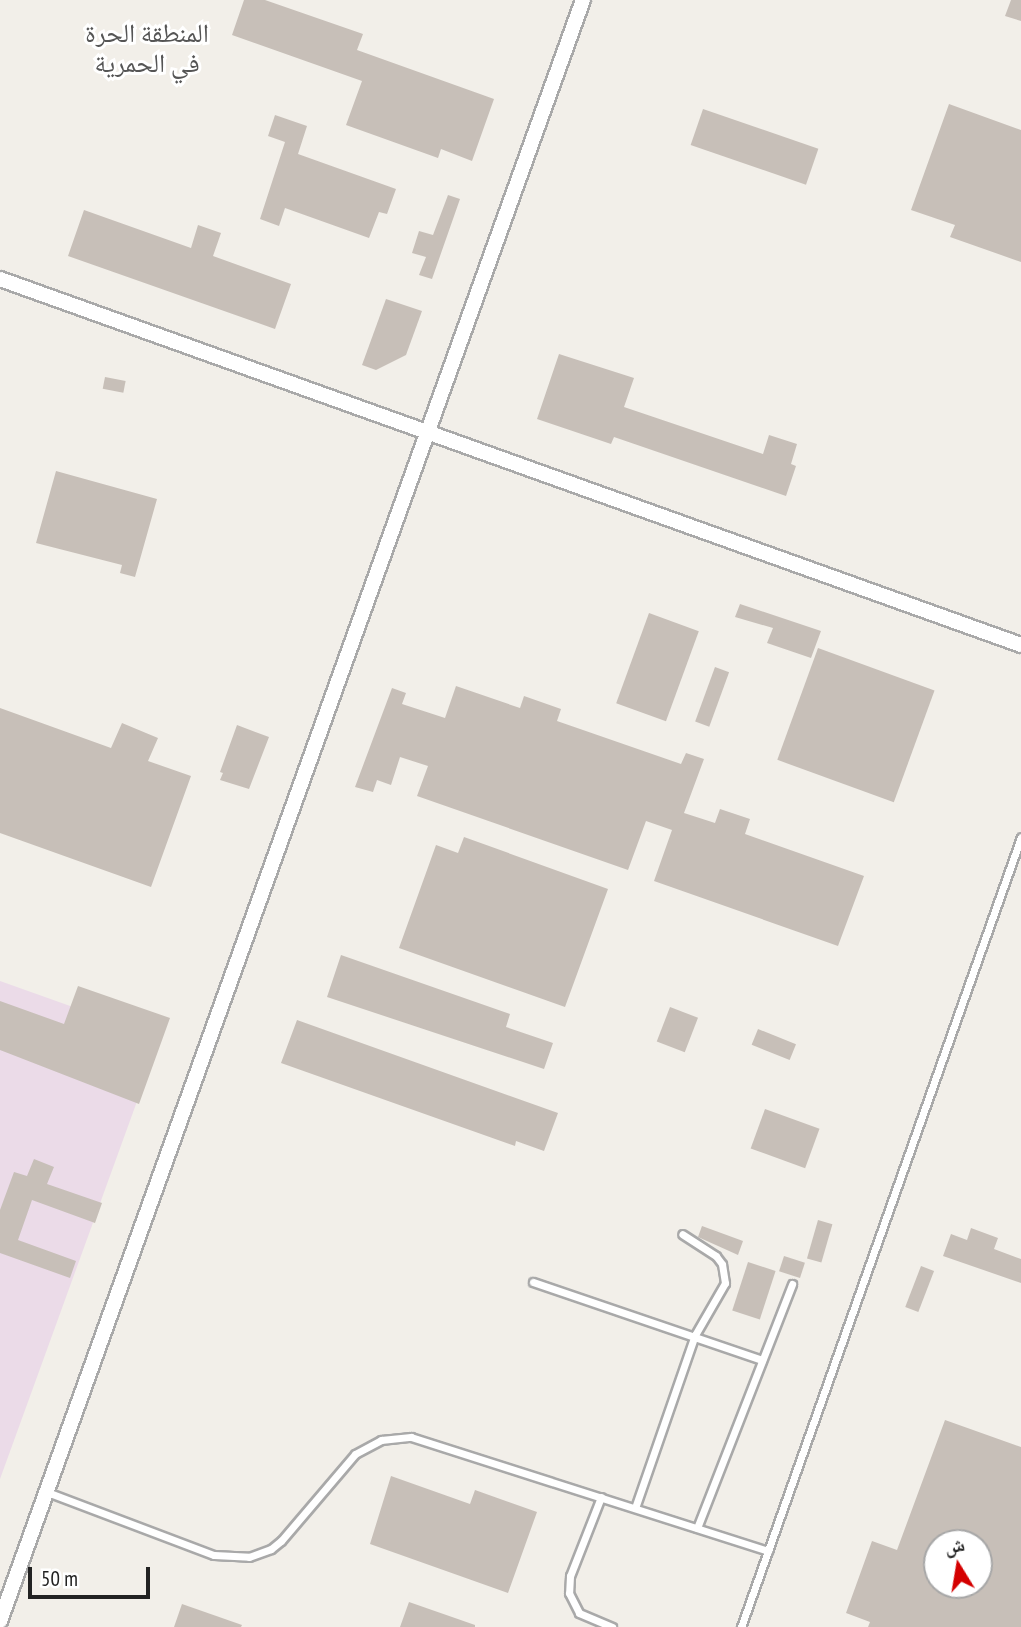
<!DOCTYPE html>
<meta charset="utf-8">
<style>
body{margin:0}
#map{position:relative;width:1021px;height:1627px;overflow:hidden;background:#f2efe9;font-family:"PT Sans Narrow","Noto Naskh Arabic",sans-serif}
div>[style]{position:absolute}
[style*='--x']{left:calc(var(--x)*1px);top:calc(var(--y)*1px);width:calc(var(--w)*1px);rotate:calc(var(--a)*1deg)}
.industrial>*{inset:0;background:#ebdbe8}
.building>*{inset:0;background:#c7bfb8;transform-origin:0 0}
.roads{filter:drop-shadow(2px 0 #a9a9a9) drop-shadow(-2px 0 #a9a9a9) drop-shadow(0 2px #a9a9a9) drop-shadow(0 -2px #a9a9a9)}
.lane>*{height:7px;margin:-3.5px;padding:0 3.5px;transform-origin:3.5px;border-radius:3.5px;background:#fff}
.street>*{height:14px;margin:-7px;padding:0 7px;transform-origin:7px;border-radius:7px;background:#fff}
span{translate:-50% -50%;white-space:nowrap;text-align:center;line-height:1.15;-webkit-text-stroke:6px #fff;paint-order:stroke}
.neighbourhood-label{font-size:26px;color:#555}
.north{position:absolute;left:923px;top:1529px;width:70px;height:70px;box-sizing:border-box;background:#fff;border:2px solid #a7a7a7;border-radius:50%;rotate:349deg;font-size:19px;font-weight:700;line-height:28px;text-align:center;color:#222}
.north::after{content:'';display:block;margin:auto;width:24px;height:32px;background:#d40000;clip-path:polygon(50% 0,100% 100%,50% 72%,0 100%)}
.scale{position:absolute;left:28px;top:1567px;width:122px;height:32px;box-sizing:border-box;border:4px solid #222;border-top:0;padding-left:9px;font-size:21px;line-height:24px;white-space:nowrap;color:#222;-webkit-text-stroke:5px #fff;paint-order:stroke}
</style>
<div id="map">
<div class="industrial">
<div style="clip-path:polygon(0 981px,160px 1038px,0 1479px)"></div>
</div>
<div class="building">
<div style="clip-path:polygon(244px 0,265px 0,363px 34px,357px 50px,494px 99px,472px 161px,441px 149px,438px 158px,346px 125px,362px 81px,232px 35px)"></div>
<div style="clip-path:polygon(1011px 0,1021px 0,1021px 21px,1005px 16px)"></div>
<div style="clip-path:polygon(949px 104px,1021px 130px,1021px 262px,950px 237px,955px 225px,911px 210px)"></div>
<div style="left:703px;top:109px;width:122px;height:38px;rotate:19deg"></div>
<div style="clip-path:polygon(275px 115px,307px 126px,298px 154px,396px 189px,387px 214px,379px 212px,369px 238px,285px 208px,279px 226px,260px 219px,285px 142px,268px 136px)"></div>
<div style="clip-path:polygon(448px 195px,460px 199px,432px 279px,419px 275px,426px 257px,412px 253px,419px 231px,433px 235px)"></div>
<div style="clip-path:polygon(84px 210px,191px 248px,198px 225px,221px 233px,213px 256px,291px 284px,275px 329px,68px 256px)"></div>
<div style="clip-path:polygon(386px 299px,422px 311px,406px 355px,376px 370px,362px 365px)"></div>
<div style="clip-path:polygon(559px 354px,634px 378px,624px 407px,763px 454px,769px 435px,797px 444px,791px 464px,796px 466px,786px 496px,614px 437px,611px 444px,537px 419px)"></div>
<div style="left:105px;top:377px;width:21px;height:12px;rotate:11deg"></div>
<div style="clip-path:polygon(56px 471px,157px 499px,135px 577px,120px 573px,122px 565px,36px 543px)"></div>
<div style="clip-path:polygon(740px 604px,821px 631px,811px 658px,767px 643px,773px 628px,735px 617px)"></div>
<div style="left:649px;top:613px;width:53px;height:96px;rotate:20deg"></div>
<div style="left:818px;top:648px;width:124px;height:119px;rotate:20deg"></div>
<div style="left:715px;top:667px;width:15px;height:58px;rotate:20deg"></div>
<div style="clip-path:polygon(456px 686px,520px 708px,524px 696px,561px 709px,557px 721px,681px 764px,686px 753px,704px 759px,684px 813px,715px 823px,720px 809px,750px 819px,745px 834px,864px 876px,838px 946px,654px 881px,672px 830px,646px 821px,628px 870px,417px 796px,428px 766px,400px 757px,391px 785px,377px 780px,373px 792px,355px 787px,392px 688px,406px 693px,402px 704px,445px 718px)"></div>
<div style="clip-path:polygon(0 708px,111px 748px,122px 723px,158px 738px,148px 761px,191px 776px,151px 887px,0 833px)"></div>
<div style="clip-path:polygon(237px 725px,269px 737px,249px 789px,220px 780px,223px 773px,220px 772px)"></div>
<div style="clip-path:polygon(464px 837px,608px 889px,565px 1007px,399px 948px,436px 845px,458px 853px)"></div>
<div style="clip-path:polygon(341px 955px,510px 1014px,506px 1027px,553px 1043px,544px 1069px,327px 997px)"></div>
<div style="clip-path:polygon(78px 986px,170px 1018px,139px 1104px,0 1050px,0 1001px,64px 1024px)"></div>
<div style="left:670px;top:1007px;width:30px;height:37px;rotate:21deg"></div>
<div style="clip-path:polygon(297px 1020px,558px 1113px,544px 1151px,516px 1141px,515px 1146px,281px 1063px)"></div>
<div style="left:758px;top:1029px;width:41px;height:17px;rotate:22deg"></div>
<div style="left:765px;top:1109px;width:58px;height:42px;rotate:20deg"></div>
<div style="clip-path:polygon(34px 1159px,54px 1167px,47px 1184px,102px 1203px,95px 1223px,32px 1200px,18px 1240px,76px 1261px,70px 1278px,0 1253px,0 1210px,14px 1172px,27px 1176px)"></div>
<div style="left:818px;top:1220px;width:15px;height:40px;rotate:16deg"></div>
<div style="clip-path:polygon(702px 1226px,743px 1241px,738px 1255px,698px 1237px)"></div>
<div style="clip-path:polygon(971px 1228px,998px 1238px,994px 1249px,1021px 1259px,1021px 1283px,943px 1256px,951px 1234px,967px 1240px)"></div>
<div style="left:784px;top:1256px;width:22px;height:16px;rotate:18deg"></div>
<div style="left:748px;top:1262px;width:29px;height:51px;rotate:18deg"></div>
<div style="left:921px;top:1266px;width:14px;height:44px;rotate:21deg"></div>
<div style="clip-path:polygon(evenodd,945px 1420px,1021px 1447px,1021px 1627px,868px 1627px,870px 1622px,846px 1613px,872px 1541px,897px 1550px,945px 1420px,937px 1543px,979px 1543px,979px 1585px,937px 1585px,937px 1543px)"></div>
<div style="clip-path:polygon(391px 1476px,470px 1504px,475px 1490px,537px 1512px,508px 1593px,370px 1544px)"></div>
<div style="clip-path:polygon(409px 1602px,475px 1625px,475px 1627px,400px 1627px)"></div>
<div style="clip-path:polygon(182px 1604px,242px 1625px,241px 1627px,174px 1627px)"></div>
</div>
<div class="roads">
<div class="lane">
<div style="--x:533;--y:1282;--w:242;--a:18.8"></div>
<div style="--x:47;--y:1492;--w:178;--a:20.7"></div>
<div style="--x:214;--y:1555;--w:35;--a:3"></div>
<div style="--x:249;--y:1557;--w:23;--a:-20"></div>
<div style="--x:271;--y:1549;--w:13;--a:-39"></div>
<div style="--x:281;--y:1541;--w:114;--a:-49.6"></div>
<div style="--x:355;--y:1454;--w:30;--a:-28"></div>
<div style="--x:381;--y:1440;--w:30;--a:-6"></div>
<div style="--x:411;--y:1437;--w:375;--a:17.7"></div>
<div style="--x:601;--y:1497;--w:85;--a:111.4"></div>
<div style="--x:570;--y:1576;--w:17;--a:93"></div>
<div style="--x:569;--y:1593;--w:22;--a:63"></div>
<div style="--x:579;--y:1613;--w:36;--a:23"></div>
<div style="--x:635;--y:1508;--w:183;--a:-70.9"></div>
<div style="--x:695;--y:1335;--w:60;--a:-60"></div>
<div style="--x:725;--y:1283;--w:19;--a:-99"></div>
<div style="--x:722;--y:1264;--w:10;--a:-127"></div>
<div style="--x:716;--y:1256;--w:40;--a:-147.1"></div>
<div style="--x:697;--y:1528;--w:262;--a:-68.7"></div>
<div style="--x:741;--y:1627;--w:838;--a:-70.48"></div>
</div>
<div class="street">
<div style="--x:0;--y:279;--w:1085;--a:19.72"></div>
<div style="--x:0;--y:1621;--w:1723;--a:-70.22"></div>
</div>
</div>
<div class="neighbourhood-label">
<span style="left:147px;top:48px">المنطقة الحرة<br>في الحمرية</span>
</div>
<div class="north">ش</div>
<div class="scale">50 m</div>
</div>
